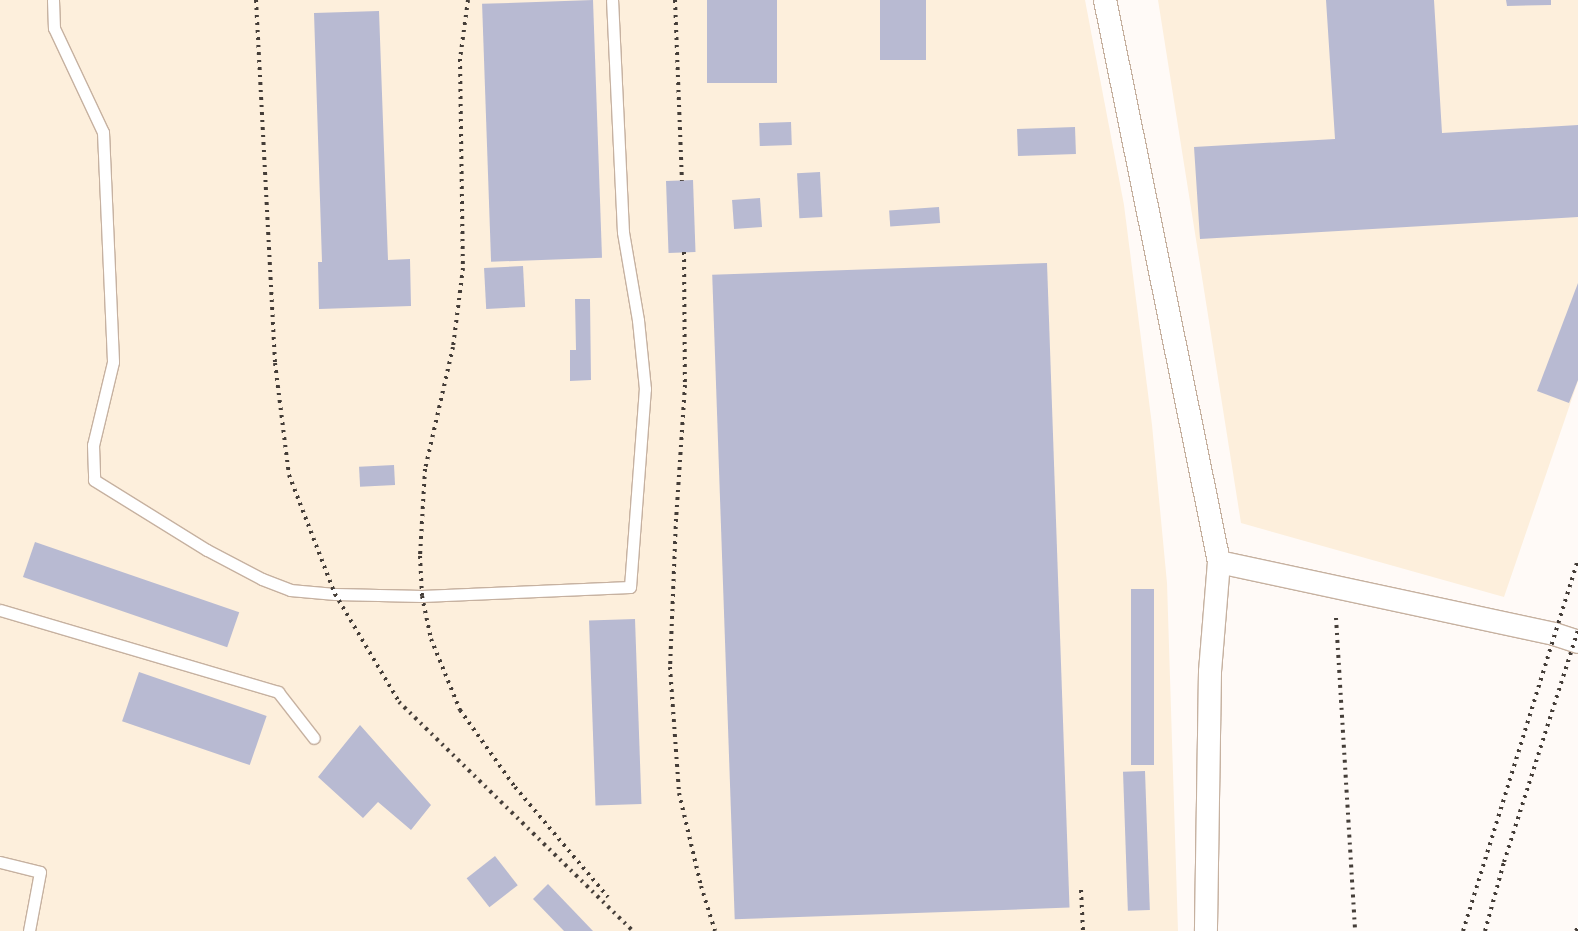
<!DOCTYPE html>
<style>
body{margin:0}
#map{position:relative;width:1578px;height:931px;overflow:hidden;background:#fffaf7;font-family:Roboto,sans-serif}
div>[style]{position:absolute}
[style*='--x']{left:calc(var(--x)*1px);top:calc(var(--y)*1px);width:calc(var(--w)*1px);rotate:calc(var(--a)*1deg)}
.industrial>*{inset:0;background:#fdefdc}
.building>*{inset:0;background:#b8bad2;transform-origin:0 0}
.roads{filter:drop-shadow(1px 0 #c6b1a0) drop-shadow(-1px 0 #c6b1a0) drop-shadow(0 1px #c6b1a0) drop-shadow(0 -1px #c6b1a0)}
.lane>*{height:11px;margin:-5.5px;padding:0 5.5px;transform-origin:5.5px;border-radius:5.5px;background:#fff}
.street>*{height:22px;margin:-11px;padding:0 11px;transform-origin:11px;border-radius:11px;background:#fff}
.rail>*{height:4px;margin-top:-2px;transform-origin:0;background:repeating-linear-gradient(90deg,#443d38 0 2.5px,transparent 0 7.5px)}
span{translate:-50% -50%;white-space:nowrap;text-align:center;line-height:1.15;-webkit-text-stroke:5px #fff;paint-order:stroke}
</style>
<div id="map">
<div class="industrial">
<div style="clip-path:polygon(0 0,1085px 0,1124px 205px,1152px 425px,1167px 583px,1178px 931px,0 931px)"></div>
<div style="clip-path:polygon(1158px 0,1578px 0,1578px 381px,1504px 597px,1241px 523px)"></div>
</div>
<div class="building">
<div style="left:593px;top:0;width:258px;height:111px;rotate:88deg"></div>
<div style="left:707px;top:0;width:70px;height:83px"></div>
<div style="left:880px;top:0;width:46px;height:60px"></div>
<div style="clip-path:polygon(1326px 0,1434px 0,1442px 133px,1578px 125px,1578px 217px,1200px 239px,1194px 147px,1335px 139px)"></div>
<div style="clip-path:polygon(1506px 0,1551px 0,1551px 5px,1507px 6px)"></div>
<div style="clip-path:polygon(379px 11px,388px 260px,410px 259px,411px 306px,319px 309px,318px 262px,322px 262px,314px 13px)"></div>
<div style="left:791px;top:122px;width:23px;height:32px;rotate:88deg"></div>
<div style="left:1075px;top:127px;width:27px;height:58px;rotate:88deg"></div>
<div style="left:820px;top:172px;width:45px;height:23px;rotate:87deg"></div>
<div style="left:693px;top:180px;width:72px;height:27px;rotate:88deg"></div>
<div style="left:760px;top:198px;width:29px;height:28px;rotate:86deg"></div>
<div style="left:939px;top:207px;width:16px;height:50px;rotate:86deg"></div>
<div style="left:1047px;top:263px;width:645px;height:335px;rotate:88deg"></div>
<div style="left:523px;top:266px;width:41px;height:39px;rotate:87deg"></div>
<div style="clip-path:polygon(1578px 283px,1578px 380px,1569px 403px,1537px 391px)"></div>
<div style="clip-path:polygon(575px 299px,590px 299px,591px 380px,570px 381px,570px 350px,576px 350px)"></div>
<div style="left:394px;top:465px;width:20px;height:35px;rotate:87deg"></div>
<div style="left:35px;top:542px;width:216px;height:37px;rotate:19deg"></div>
<div style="left:1131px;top:589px;width:23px;height:176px"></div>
<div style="left:635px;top:619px;width:185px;height:46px;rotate:88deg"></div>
<div style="left:139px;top:672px;width:135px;height:52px;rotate:19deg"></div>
<div style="clip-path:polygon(360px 725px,431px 805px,411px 830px,378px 802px,363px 818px,318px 777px)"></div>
<div style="left:1145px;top:771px;width:139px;height:22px;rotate:88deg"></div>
<div style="left:495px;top:856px;width:37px;height:36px;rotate:52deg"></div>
<div style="clip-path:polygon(548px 884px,593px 931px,564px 931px,533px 899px)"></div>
</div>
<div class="roads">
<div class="lane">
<div style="--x:53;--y:0;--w:28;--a:88"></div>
<div style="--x:54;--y:28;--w:115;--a:64.8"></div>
<div style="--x:103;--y:132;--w:230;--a:87.5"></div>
<div style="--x:113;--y:362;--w:85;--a:103.5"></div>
<div style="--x:93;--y:445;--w:35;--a:88"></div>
<div style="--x:94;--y:480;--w:133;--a:31.8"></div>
<div style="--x:207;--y:550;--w:62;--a:27.8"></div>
<div style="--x:262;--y:579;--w:30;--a:21"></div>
<div style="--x:290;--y:590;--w:45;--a:5.1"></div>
<div style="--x:335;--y:594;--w:87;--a:1.3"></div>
<div style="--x:422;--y:596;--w:208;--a:-2.5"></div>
<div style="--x:630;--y:587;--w:199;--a:-85.7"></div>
<div style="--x:645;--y:389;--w:69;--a:-95.8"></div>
<div style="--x:638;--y:320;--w:89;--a:-99.7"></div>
<div style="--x:623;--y:232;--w:232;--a:-92.7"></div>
<div style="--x:0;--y:610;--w:290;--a:16.4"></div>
<div style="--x:278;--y:692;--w:58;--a:52"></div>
<div style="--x:0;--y:862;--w:41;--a:14"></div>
<div style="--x:40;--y:872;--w:60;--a:100.6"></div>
</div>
<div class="street">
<div style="--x:1105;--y:0;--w:573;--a:78.53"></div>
<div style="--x:1219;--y:562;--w:110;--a:94.7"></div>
<div style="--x:1210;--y:672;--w:259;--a:90.9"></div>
<div style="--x:1219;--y:562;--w:343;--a:12.1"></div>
<div style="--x:1554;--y:634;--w:25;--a:18"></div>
</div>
</div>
<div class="rail">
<div style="--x:256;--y:0;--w:363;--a:87"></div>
<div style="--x:275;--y:363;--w:113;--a:82.9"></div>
<div style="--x:289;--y:475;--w:128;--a:68.9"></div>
<div style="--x:335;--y:594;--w:126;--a:59.3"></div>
<div style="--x:399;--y:702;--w:327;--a:44.4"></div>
<div style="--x:468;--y:0;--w:60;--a:97.7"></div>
<div style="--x:460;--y:59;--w:209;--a:89.2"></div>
<div style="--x:463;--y:268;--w:80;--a:97.2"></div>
<div style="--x:453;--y:347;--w:125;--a:102.9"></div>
<div style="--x:425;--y:469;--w:87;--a:93.3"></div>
<div style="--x:420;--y:556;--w:40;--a:87.1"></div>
<div style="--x:422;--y:596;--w:44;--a:78.2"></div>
<div style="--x:431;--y:639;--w:77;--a:67.8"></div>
<div style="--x:460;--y:710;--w:95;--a:54.5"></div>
<div style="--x:515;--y:787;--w:144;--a:49.8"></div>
<div style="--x:675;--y:0;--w:181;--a:87.8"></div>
<div style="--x:684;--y:252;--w:133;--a:89.6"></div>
<div style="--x:685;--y:385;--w:134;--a:93.8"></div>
<div style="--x:676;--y:519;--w:148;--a:92.3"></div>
<div style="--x:670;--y:667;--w:126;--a:85.9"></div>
<div style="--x:679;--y:793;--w:96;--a:76.7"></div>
<div style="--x:701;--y:886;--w:47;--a:72.7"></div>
<div style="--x:1336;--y:618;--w:314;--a:86.5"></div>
<div style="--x:1081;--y:890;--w:41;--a:87.2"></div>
<div style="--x:1463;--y:931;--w:389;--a:-72.8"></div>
<div style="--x:1485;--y:931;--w:72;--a:-74.6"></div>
<div style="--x:1504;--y:862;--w:244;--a:-72.3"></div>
<div style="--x:1576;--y:931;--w:4;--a:-63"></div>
</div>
</div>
